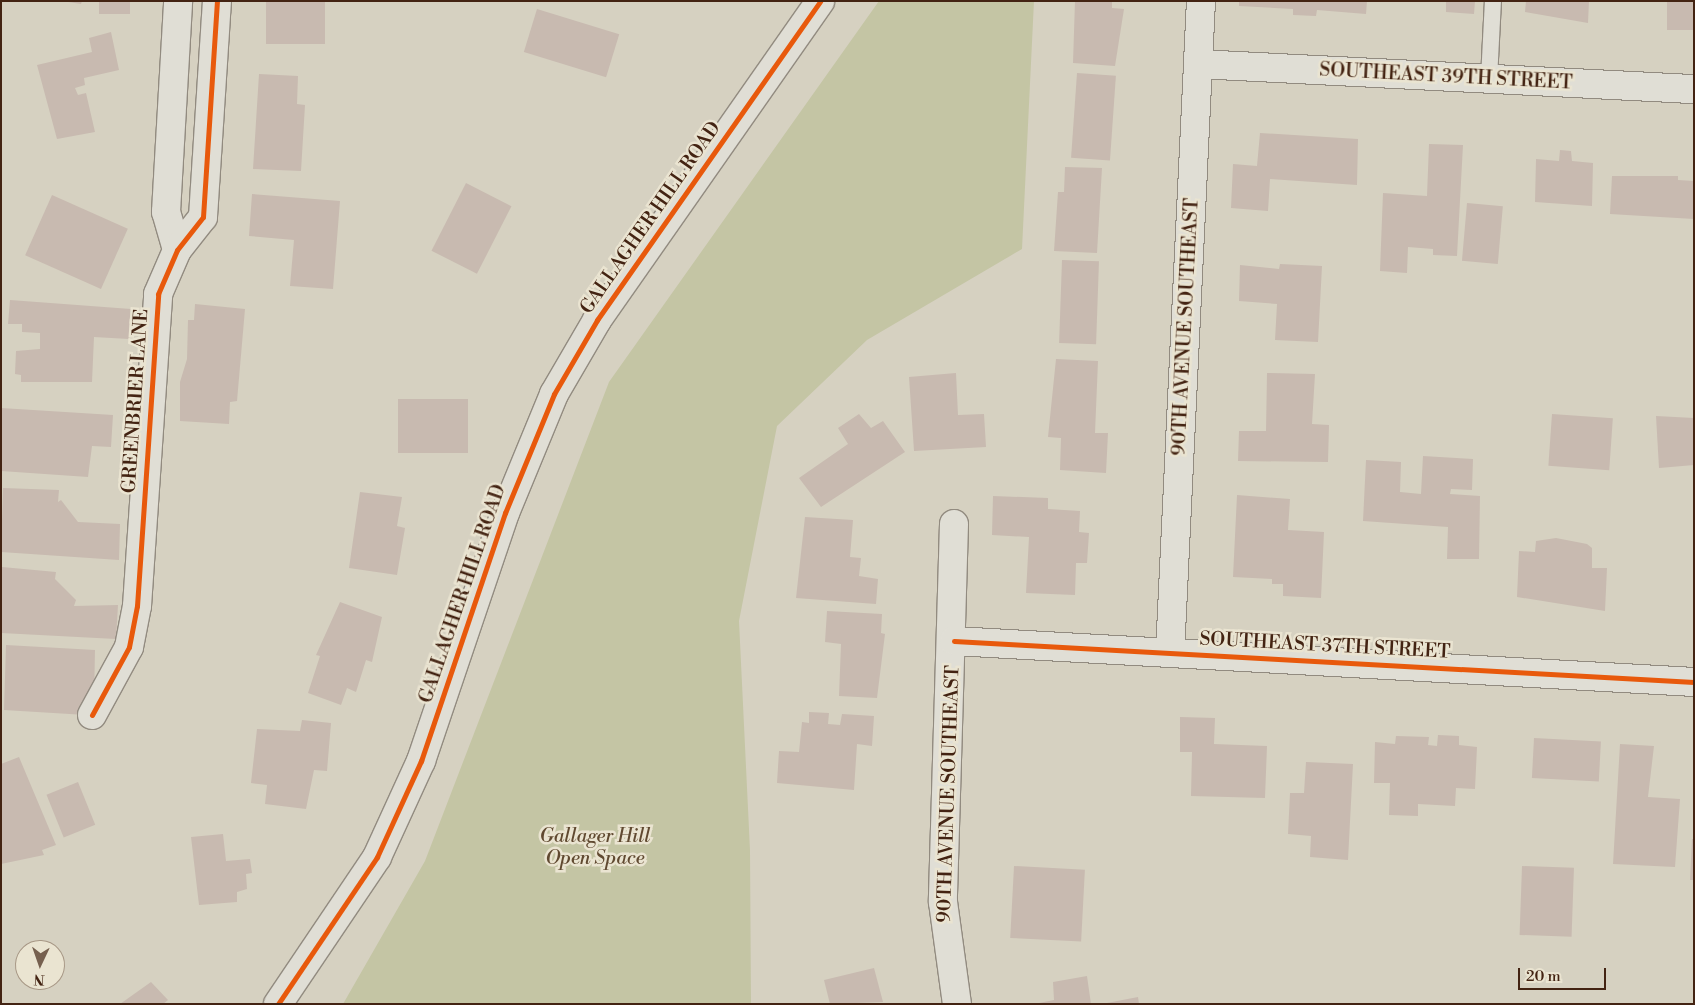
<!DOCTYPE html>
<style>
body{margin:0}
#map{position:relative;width:1695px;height:1005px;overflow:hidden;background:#d6d1c1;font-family:"Libre Bodoni",serif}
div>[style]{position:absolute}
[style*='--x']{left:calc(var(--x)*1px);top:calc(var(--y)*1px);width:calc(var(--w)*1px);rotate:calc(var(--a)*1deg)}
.green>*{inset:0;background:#c4c5a4}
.building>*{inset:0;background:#c8bab0;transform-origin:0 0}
.roads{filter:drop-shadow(1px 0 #928b80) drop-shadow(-1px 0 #928b80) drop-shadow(0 1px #928b80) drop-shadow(0 -1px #928b80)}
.lane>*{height:16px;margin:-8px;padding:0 8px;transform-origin:8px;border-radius:8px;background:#e0ded5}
.street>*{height:28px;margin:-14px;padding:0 14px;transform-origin:14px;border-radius:14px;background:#e0ded5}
.secondary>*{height:28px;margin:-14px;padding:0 14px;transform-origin:14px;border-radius:14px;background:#e0ded5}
.cycleway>*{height:5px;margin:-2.5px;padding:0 2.5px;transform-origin:2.5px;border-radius:2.5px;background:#e8590c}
span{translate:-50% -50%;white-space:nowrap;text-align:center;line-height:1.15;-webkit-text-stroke:5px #eae4d1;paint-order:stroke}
.street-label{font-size:19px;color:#432312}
.park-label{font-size:19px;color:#604930;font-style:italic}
.frame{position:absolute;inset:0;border:2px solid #432312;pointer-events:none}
.north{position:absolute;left:15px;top:940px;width:50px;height:50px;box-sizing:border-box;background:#eae4d1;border:1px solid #a79785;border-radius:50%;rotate:183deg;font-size:14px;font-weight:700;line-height:20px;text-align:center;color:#432312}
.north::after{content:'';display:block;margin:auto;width:18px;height:22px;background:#76604f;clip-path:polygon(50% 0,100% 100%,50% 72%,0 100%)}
.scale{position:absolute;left:1518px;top:968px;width:88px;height:22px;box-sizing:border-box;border:2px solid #432312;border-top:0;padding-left:6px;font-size:15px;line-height:18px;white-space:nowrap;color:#432312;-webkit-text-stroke:4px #eae4d1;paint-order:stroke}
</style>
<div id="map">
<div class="green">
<div style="clip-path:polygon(879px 1px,1034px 1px,1022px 249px,867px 340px,777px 426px,739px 621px,750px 850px,751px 1004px,343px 1004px,425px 861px,609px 382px)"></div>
</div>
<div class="building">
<div style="clip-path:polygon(62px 1px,82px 1px,81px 4px)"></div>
<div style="left:99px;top:1px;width:31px;height:13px"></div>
<div style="left:266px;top:1px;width:59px;height:43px"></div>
<div style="clip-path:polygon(1075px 1px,1112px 1px,1112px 8px,1124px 9px,1115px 66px,1073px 63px)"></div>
<div style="clip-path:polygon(1239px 1px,1367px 1px,1366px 14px,1317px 10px,1316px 16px,1293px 15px,1293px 9px,1239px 6px)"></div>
<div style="clip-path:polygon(1446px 1px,1475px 1px,1474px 14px,1446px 12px)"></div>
<div style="clip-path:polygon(1526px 1px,1589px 1px,1588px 23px,1525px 12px)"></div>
<div style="left:1667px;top:1px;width:27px;height:29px"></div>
<div style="left:537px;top:9px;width:86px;height:45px;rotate:17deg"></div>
<div style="clip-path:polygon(111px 32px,119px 70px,84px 78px,85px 85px,75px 88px,78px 95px,86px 93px,95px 132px,57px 139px,37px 65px,92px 52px,89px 38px)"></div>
<div style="left:1077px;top:73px;width:39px;height:85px;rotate:4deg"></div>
<div style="clip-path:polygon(259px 74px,298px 76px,297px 104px,305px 105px,301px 171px,253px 169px)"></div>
<div style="clip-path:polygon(1260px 133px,1358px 139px,1357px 185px,1270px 179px,1268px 211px,1231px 208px,1233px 164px,1257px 166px)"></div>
<div style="clip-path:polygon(1429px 144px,1463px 145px,1457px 256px,1433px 255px,1433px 249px,1408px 247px,1407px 273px,1380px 271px,1383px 193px,1427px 196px)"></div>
<div style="clip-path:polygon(1560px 150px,1571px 151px,1572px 161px,1593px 163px,1592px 206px,1535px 202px,1536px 159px,1559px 161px)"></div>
<div style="clip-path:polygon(1065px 167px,1102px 168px,1097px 253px,1054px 251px,1058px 192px,1064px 192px)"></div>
<div style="clip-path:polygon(1612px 176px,1678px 176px,1678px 180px,1694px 181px,1694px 219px,1610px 214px)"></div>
<div style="left:466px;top:183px;width:51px;height:76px;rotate:27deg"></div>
<div style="clip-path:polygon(252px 194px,340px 201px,333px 289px,290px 286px,294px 240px,249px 236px)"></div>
<div style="left:52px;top:195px;width:83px;height:66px;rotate:24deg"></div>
<div style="left:1467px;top:203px;width:36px;height:58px;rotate:5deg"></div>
<div style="left:1062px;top:260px;width:37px;height:83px;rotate:2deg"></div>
<div style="clip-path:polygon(1280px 264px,1322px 266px,1318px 342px,1275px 340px,1277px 304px,1239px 301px,1240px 265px,1279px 269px)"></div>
<div style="clip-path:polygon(10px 300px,131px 309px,129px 339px,94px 337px,92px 382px,21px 382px,21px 375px,15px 374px,16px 351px,40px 349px,40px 333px,22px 332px,22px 324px,8px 324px)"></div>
<div style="clip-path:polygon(195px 304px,245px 309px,237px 401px,230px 402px,229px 424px,180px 421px,180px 382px,187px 359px,188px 320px,194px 320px)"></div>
<div style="clip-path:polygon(1056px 359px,1098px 361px,1095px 433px,1108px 433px,1106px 473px,1060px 470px,1061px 438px,1048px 437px)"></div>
<div style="clip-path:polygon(956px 373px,958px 415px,984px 414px,986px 447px,914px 451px,909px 377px)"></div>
<div style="clip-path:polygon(1267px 373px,1315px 374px,1312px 424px,1329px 425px,1328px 462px,1238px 461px,1239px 431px,1266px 431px)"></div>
<div style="left:398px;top:399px;width:70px;height:54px"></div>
<div style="clip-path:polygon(1px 408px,113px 415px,111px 447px,92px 446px,88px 477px,1px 471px)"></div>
<div style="clip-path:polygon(859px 414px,871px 428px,883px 421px,905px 452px,821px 507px,799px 478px,848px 444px,838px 428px)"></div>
<div style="left:1552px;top:414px;width:61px;height:52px;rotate:4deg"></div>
<div style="clip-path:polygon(1656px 416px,1694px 418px,1694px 465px,1659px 468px)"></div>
<div style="clip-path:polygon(1423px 456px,1473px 459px,1472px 490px,1451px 489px,1450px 494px,1480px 496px,1479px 559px,1447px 559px,1448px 527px,1363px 521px,1366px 460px,1401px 462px,1400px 492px,1421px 494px)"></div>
<div style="clip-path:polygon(3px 488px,59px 490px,58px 502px,61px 500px,78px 522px,120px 524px,119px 560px,1px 552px)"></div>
<div style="clip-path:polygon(360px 492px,402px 497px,397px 526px,405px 528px,397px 575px,349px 568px)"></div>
<div style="clip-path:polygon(1237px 495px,1290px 499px,1288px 530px,1324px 532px,1321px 598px,1283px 596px,1283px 584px,1272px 584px,1272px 579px,1233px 577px)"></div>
<div style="clip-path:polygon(993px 496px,1048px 498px,1048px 509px,1080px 511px,1079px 532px,1089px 533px,1087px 563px,1076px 563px,1075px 595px,1026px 593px,1029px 537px,992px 535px)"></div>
<div style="clip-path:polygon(805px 517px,853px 520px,850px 557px,861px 558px,859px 576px,878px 579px,876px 604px,796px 598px)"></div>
<div style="clip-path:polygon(1556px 538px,1587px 544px,1592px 548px,1592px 568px,1607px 568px,1605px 611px,1517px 597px,1519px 551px,1535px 552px,1536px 541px)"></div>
<div style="clip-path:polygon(2px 567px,56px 572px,55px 579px,76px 600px,74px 606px,118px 605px,116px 639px,1px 633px)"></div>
<div style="clip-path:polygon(340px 602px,382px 617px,372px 662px,366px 660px,356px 692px,347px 688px,341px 705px,308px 693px,320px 656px,316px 655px)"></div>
<div style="clip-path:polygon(827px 611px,882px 614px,881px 633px,885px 634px,877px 698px,839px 696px,841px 644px,825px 642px)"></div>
<div style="clip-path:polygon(6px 645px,95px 650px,94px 699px,86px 715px,4px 710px)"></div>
<div style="clip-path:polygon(809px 712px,829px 713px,828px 724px,840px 725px,842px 714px,874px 716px,872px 746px,857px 744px,854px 790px,777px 783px,779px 751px,799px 752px,802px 722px,809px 723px)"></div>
<div style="clip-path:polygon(1180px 717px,1215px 718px,1214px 744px,1267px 746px,1265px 798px,1191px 796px,1192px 752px,1180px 752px)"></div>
<div style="clip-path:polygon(302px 720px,331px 723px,327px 771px,314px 770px,306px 809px,265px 804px,267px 785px,251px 783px,257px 729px,300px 731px)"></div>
<div style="clip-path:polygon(1438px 735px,1459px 736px,1459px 745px,1477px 747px,1475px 789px,1456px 788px,1455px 806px,1418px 804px,1418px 816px,1389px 815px,1390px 783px,1374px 783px,1375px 742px,1395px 744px,1396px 736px,1429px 737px,1428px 745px,1437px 746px)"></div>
<div style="left:1534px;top:738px;width:67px;height:40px;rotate:3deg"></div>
<div style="clip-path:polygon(1620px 744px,1654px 746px,1648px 797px,1680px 799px,1675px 867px,1613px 864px)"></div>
<div style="clip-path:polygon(19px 757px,56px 845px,42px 850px,44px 855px,1px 864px,1px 764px)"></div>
<div style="clip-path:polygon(1306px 762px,1353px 764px,1348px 860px,1310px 857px,1311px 836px,1288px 834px,1290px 793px,1304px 793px)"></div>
<div style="left:78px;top:782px;width:46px;height:34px;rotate:68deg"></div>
<div style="clip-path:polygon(223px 834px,226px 861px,250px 859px,252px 873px,246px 874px,247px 889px,237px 892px,237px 902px,199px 905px,191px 837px)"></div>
<div style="clip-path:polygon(1692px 839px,1694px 839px,1694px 880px,1690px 880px)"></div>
<div style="left:1014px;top:866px;width:71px;height:72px;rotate:3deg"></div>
<div style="left:1522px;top:866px;width:52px;height:69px;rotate:2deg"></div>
<div style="clip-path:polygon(874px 968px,883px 1002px,830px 1004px,824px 980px)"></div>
<div style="clip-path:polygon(1087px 976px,1091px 1004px,1034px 1004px,1054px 1000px,1053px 982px)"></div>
<div style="clip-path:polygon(151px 982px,168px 1000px,163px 1004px,120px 1004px)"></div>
<div style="clip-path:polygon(1138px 997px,1139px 1004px,1107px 1004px,1107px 1003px)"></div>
</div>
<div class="roads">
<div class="lane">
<div style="--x:1489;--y:79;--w:78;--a:-87.1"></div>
</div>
<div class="street">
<div style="--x:1198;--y:64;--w:497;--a:2.9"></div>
<div style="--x:177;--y:250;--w:40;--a:-106"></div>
<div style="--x:166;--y:212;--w:211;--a:-86.7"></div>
<div style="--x:954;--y:524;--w:378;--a:91.7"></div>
<div style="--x:943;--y:902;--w:103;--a:82.2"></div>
<div style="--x:954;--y:641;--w:741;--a:3.17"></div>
<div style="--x:1170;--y:653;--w:653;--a:-87.28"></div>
<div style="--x:92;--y:715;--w:77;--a:-61.4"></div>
<div style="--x:129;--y:647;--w:42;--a:-79"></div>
<div style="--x:137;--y:606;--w:313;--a:-86.1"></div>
<div style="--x:158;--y:294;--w:48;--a:-66.6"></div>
<div style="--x:177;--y:250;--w:42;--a:-51.8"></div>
<div style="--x:203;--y:217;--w:216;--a:-86.3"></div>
</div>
<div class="secondary">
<div style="--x:278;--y:1004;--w:177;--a:-56"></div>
<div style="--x:377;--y:857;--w:106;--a:-65.4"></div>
<div style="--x:421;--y:761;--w:262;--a:-71.3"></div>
<div style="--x:505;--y:513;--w:129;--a:-67.6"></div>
<div style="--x:554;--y:394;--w:86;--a:-59.8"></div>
<div style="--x:597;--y:320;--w:389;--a:-55"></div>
</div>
</div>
<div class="cycleway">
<div style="--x:954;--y:641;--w:741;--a:3.17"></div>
<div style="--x:92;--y:715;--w:77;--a:-61.4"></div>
<div style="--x:129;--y:647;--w:42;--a:-79"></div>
<div style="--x:137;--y:606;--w:313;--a:-86.1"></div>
<div style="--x:158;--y:294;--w:48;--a:-66.6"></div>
<div style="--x:177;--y:250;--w:42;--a:-51.8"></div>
<div style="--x:203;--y:217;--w:216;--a:-86.3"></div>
<div style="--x:278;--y:1004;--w:177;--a:-56"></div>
<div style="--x:377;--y:857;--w:106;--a:-65.4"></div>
<div style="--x:421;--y:761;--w:262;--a:-71.3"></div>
<div style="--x:505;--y:513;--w:129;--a:-67.6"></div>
<div style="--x:554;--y:394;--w:86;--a:-59.8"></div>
<div style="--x:597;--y:320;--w:389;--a:-55"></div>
</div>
<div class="street-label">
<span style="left:1446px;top:77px;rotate:3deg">SOUTHEAST 39TH STREET</span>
<span style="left:651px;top:218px;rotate:-55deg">GALLAGHER HILL ROAD</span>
<span style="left:1186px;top:327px;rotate:-87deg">90TH AVENUE SOUTHEAST</span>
<span style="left:136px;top:401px;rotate:-86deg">GREENBRIER LANE</span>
<span style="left:463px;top:594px;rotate:-71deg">GALLAGHER HILL ROAD</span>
<span style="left:1325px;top:646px;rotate:3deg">SOUTHEAST 37TH STREET</span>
<span style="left:949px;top:794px;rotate:-88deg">90TH AVENUE SOUTHEAST</span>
</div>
<div class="park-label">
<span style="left:595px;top:848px">Gallager Hill<br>Open Space</span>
</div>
<div class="frame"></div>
<div class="north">N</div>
<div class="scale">20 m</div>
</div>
